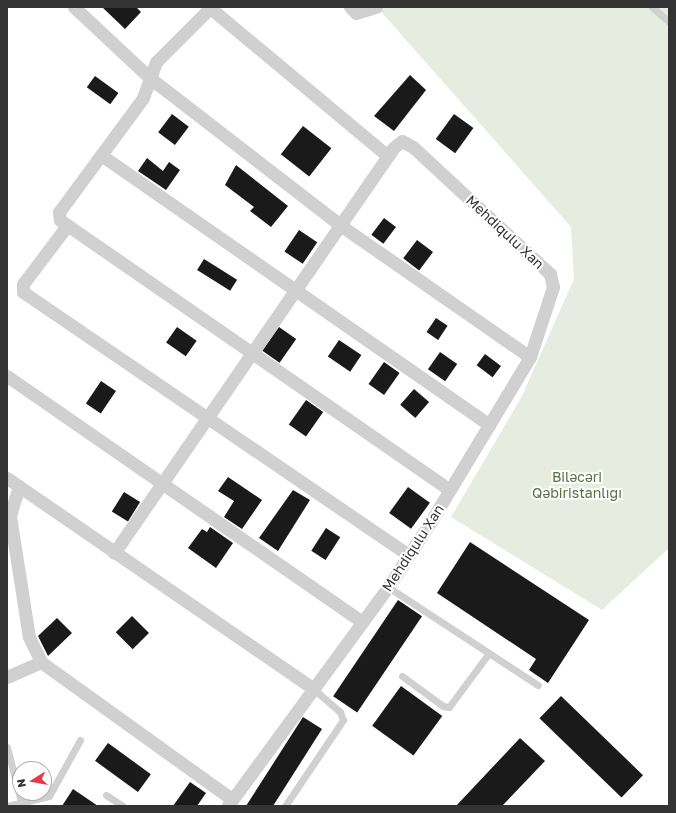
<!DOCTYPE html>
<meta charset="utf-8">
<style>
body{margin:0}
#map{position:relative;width:676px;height:813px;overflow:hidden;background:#fff;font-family:"Golos Text",sans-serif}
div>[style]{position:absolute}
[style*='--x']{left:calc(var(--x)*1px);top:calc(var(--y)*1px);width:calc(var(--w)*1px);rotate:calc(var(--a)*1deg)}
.green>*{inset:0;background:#e6ecdf}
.building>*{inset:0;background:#1a1a1a;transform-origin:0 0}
.service>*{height:7px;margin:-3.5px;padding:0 3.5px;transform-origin:3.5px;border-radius:3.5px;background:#d0d0d0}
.minor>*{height:13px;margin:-6.5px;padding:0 6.5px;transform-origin:6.5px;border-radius:6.5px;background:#d0d0d0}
span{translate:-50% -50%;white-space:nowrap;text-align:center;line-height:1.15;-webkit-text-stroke:4px #fff;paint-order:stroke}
.street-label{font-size:14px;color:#333}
.park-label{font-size:14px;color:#56703f}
.frame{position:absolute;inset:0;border:8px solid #333;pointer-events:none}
.north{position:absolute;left:12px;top:761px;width:40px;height:40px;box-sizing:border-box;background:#fff;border:1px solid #adadad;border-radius:50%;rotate:259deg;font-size:11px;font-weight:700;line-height:16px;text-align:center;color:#333}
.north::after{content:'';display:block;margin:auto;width:14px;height:18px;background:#e63946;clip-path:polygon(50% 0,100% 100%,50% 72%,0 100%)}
</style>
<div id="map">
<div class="green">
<div style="clip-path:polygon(377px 7px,669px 7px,669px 548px,602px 610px,451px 517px,521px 398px,574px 279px,571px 227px)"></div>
</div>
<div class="building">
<div style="clip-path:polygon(102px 7px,136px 7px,141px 12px,125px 29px)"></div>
<div style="clip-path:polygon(410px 75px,426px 90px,394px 131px,374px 116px)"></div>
<div style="left:95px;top:76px;width:29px;height:14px;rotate:36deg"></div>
<div style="left:172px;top:114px;width:21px;height:23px;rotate:37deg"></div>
<div style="left:454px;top:114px;width:24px;height:31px;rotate:36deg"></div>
<div style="left:303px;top:126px;width:36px;height:36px;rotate:38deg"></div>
<div style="clip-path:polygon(147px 158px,163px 171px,169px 162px,180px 170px,166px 190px,138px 171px)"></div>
<div style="clip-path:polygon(236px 165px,288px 206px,271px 227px,250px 211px,254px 207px,225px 185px)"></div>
<div style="left:384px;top:218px;width:15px;height:21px;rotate:37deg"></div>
<div style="left:299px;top:230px;width:22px;height:26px;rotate:34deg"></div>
<div style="left:417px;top:240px;width:20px;height:23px;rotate:37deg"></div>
<div style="left:204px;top:259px;width:39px;height:13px;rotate:32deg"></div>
<div style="left:436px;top:318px;width:14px;height:17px;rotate:34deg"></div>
<div style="left:177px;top:327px;width:24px;height:19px;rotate:35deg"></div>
<div style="left:279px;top:327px;width:21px;height:29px;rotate:35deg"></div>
<div style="left:339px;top:340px;width:27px;height:20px;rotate:34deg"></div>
<div style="left:440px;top:352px;width:21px;height:21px;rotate:35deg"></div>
<div style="left:485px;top:354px;width:20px;height:14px;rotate:37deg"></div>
<div style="left:384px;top:362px;width:19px;height:27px;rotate:35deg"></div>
<div style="left:101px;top:381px;width:18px;height:27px;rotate:34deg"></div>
<div style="left:414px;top:389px;width:20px;height:21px;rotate:41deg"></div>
<div style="left:306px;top:400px;width:21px;height:30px;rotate:35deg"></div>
<div style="clip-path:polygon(228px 477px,262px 500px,242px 529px,224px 517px,234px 501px,218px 491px)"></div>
<div style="left:408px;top:487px;width:27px;height:32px;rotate:36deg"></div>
<div style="clip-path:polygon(293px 490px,310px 500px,278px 551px,259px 538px)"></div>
<div style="left:124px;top:492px;width:19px;height:23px;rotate:32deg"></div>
<div style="clip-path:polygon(210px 527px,233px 543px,216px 568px,188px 548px,202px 529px,207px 532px)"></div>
<div style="left:326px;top:528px;width:17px;height:27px;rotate:33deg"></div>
<div style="clip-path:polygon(470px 542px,589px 620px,548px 683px,529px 670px,536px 659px,437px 593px)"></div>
<div style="left:398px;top:600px;width:29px;height:116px;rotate:34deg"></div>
<div style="left:132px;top:616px;width:24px;height:23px;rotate:45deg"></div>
<div style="clip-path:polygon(57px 618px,72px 633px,48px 656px,38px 636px)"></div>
<div style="left:401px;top:686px;width:51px;height:49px;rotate:36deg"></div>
<div style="left:561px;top:696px;width:114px;height:31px;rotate:44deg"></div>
<div style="clip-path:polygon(303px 717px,322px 729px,273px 806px,246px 806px)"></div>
<div style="clip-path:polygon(520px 738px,545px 761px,502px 806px,456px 806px)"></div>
<div style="left:108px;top:743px;width:53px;height:22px;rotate:36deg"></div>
<div style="clip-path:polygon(190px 782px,206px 793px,197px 806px,173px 806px)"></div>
<div style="clip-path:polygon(73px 789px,98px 806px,62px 806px)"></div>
</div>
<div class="service">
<div style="--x:652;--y:7;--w:23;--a:41"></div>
<div style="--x:388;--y:587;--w:179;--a:33.2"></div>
<div style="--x:402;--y:676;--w:51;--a:36.2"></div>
<div style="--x:443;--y:706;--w:6;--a:9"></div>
<div style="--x:449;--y:707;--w:67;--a:-53.5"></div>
<div style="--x:7;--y:747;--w:61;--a:75.7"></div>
<div style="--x:106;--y:795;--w:20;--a:33"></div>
<div style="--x:7;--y:806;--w:43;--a:-13.4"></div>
<div style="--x:49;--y:796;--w:64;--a:-61"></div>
<div style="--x:285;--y:806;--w:104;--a:-56"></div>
<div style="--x:343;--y:720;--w:9;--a:-111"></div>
<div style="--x:340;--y:712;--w:37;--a:-139"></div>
</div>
<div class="minor">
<div style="--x:74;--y:7;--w:104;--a:43.1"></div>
<div style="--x:150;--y:78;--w:240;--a:37.7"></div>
<div style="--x:340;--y:225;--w:231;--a:34.8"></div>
<div style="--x:209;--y:7;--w:233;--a:39.8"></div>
<div style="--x:350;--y:7;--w:8;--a:45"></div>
<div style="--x:356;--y:13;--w:21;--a:-17"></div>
<div style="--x:210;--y:8;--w:76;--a:135"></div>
<div style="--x:156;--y:62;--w:38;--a:110"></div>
<div style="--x:143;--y:98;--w:142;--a:126.4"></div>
<div style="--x:59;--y:212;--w:8;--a:83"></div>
<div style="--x:60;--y:220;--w:474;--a:34.7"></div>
<div style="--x:101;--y:155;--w:473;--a:34.8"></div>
<div style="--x:66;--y:227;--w:71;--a:127"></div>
<div style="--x:23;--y:284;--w:8;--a:90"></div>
<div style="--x:23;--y:292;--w:466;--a:34.3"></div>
<div style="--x:7;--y:376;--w:432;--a:34.7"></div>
<div style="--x:7;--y:478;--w:370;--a:34.5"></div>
<div style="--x:19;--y:486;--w:31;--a:107"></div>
<div style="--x:10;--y:516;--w:122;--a:81.1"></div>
<div style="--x:29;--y:637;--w:28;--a:64"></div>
<div style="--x:41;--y:662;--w:235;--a:35.7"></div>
<div style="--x:114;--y:553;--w:492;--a:-55.4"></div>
<div style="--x:393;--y:148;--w:11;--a:-38"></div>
<div style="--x:402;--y:141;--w:13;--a:29"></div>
<div style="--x:413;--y:147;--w:187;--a:42.8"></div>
<div style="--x:550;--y:274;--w:13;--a:77"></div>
<div style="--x:553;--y:287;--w:74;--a:108.2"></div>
<div style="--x:530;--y:357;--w:192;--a:121.1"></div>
<div style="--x:431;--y:521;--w:79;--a:123.1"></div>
<div style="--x:388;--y:587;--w:271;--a:126.2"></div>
<div style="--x:7;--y:677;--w:37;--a:-24"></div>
</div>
<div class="street-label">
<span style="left:505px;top:232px;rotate:43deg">Mehdiqulu Xan</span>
<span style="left:413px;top:548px;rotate:-57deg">Mehdiqulu Xan</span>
</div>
<div class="park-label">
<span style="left:577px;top:485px">Biləcəri<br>Qəbiristanlığı</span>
</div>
<div class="frame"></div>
<div class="north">N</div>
</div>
